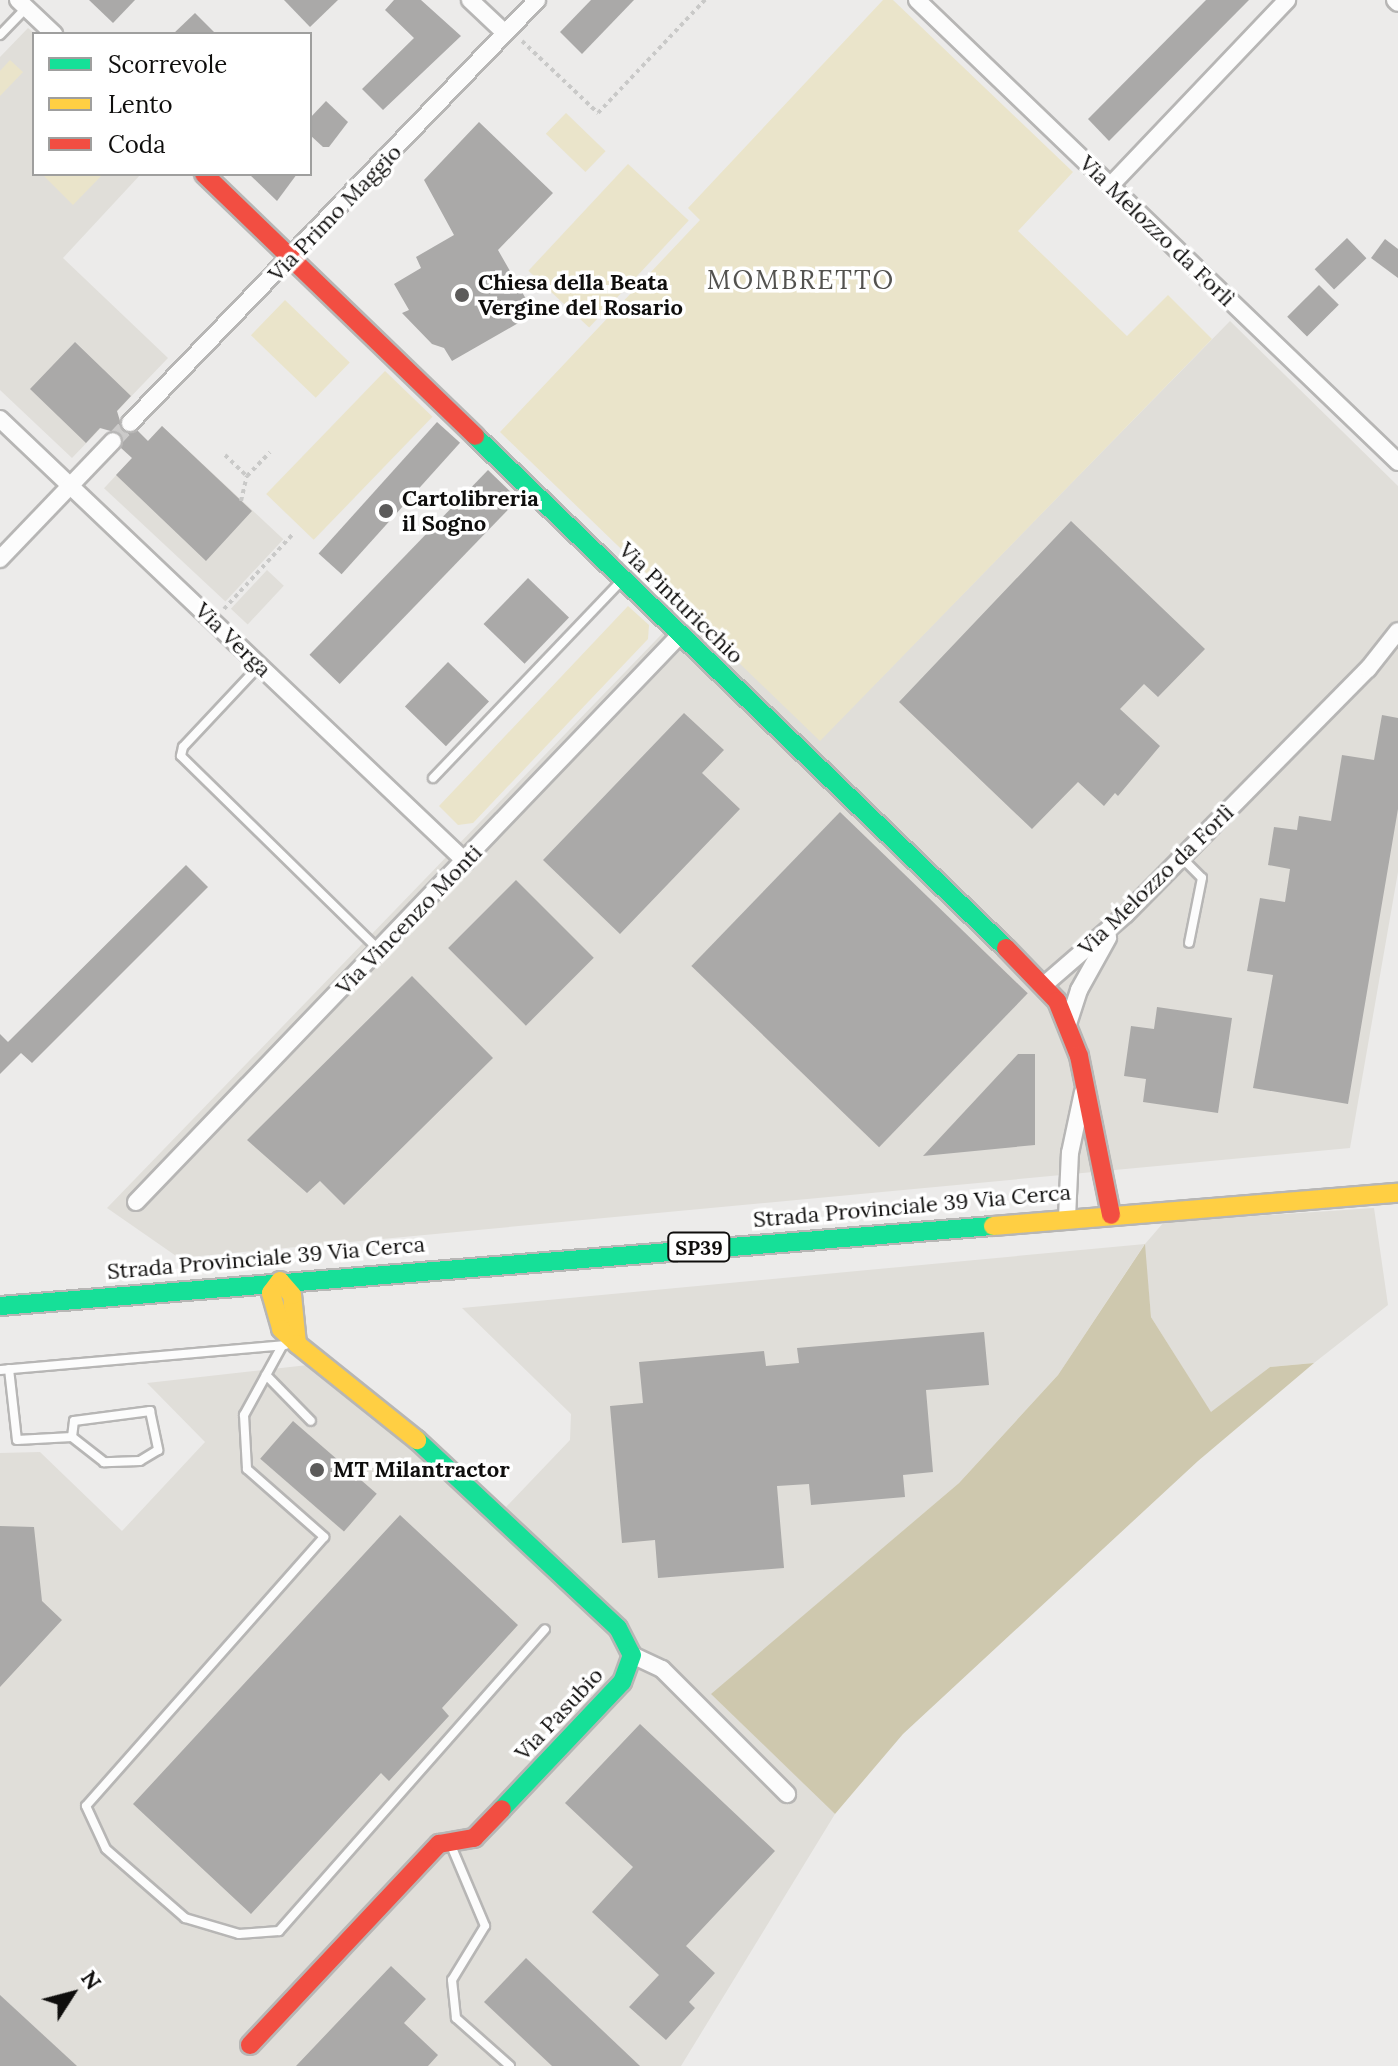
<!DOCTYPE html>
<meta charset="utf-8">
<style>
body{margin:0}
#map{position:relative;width:1398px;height:2066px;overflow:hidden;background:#ecebea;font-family:Lora,serif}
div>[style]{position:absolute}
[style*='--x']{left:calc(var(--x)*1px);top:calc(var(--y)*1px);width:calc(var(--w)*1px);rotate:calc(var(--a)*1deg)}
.built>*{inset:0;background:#e0ded9;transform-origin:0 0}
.green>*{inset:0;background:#eae4ca;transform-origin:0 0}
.forest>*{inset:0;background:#cec8ae}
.building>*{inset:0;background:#aaa9a8;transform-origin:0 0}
.street-tunnel>*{height:16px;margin-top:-8px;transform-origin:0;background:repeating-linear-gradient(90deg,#cbcac9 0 16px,transparent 0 24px)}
.path>*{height:4px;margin-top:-2px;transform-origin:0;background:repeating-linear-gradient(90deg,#c9c9c8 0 4px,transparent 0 8px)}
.roads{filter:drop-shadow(2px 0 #b7b6b5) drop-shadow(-2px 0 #b7b6b5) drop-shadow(0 2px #b7b6b5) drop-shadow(0 -2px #b7b6b5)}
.lane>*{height:8px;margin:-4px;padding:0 4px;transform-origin:4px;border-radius:4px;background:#fcfcfc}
.street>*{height:16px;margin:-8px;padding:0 8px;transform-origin:8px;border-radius:8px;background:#fcfcfc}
.fast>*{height:18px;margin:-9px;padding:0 9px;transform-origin:9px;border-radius:9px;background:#16e098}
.slow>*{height:18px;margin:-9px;padding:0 9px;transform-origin:9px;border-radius:9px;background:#ffcf43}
.jam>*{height:18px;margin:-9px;padding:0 9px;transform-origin:9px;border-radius:9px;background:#f24e42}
.dots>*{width:22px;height:22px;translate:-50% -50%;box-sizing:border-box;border:4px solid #fff;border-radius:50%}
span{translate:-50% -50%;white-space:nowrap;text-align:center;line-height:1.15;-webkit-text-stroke:7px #fff;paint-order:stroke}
.shield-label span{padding:2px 6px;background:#fff;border:2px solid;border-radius:6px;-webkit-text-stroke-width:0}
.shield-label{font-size:20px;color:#0f0e0d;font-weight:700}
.street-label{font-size:22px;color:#0f0e0d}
.poi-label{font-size:22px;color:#0f0e0d;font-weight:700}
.left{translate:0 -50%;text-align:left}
.quarter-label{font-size:26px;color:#53524f;letter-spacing:2px}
.legend{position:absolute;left:32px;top:32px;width:280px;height:144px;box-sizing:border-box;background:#fff;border:2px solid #9f9f9e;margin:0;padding:10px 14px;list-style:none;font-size:24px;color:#0f0e0d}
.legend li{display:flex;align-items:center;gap:16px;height:40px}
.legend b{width:40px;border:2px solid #9f9f9e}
.north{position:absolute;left:32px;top:1954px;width:80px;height:80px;-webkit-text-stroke:6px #fff;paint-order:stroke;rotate:54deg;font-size:22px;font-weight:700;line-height:32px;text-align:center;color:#0f0e0d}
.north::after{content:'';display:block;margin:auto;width:28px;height:36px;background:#0f0e0d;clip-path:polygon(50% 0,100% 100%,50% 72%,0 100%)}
</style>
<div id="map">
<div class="built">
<div style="clip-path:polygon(28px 28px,35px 34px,34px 174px,141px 174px,63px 258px,168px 358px,72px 458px,0 390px,0 57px)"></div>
<div style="clip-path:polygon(1230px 321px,1398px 486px,1398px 872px,1350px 1148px,179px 1258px,107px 1208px,685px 610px,820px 740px)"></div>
<div style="left:162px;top:426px;width:166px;height:85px;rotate:43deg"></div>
<div style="left:267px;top:570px;width:23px;height:53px;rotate:43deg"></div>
<div style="clip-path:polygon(1374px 1208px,1388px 1305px,1314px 1363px,1270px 1367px,1211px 1413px,1151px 1317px,1144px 1245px,1058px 1375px,959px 1483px,712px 1694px,835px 1814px,681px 2066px,0 2066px,0 1453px,40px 1452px,122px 1531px,205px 1442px,147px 1383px,335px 1362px,506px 1507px,570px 1440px,571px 1414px,462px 1308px,1145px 1244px,1164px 1222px)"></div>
</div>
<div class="green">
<div style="clip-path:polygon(883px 0,893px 0,1073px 172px,1018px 231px,1127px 336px,1168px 295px,1212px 339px,820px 741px,500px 432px,700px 220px,688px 208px)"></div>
<div style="clip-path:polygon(10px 60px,23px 72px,0 96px,0 71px)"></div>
<div style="left:566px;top:113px;width:55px;height:29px;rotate:44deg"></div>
<div style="left:628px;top:164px;width:83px;height:146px;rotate:43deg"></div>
<div style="clip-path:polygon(42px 174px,103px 174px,73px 205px)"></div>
<div style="left:285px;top:300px;width:90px;height:49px;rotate:44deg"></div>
<div style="left:385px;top:371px;width:66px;height:171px;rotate:44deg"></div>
<div style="clip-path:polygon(628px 606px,649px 625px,648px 639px,473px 823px,458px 825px,439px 806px)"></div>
</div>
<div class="forest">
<div style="clip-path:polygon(1145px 1244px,1151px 1317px,1211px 1412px,1270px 1367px,1314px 1363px,1198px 1461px,903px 1734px,835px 1814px,711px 1694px,959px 1483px,1058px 1375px)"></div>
</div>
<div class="building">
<div style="clip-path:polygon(89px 0,135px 0,113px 23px)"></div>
<div style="clip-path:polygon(284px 0,338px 0,310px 27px)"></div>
<div style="clip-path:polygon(394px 0,421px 0,461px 36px,383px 110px,362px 89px,414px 38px,385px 10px)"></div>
<div style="clip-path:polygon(591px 0,634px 0,582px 54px,560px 32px)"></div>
<div style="clip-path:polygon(1206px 0,1249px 0,1109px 141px,1088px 119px)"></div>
<div style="clip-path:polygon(195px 13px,216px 34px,173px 34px)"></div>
<div style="clip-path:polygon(326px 101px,348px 122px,329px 147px,323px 147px,310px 135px,310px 118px)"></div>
<div style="clip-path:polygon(479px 122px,553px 193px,498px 250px,530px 306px,515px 314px,520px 322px,452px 361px,444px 348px,432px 344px,402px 313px,409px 310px,394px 284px,421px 268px,416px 257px,454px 235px,424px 180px)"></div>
<div style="clip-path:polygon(249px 174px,297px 174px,277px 201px)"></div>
<div style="left:1347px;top:238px;width:28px;height:45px;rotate:46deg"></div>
<div style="clip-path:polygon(1385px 239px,1398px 249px,1398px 278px,1371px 258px)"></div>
<div style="left:1319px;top:285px;width:28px;height:45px;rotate:45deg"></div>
<div style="clip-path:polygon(75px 342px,131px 396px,117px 411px,123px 431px,138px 431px,148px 441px,162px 426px,252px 511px,206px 561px,116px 475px,132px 458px,121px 448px,121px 434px,100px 428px,86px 443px,30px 389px)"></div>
<div style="left:437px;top:422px;width:31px;height:177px;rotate:42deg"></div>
<div style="left:488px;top:470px;width:42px;height:257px;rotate:44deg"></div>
<div style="clip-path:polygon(1071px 521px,1205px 649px,1158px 697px,1144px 684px,1120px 709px,1160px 746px,1118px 796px,1115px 793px,1104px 806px,1078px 782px,1032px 829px,899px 702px)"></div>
<div style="left:528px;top:578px;width:57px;height:64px;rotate:44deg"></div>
<div style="left:448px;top:662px;width:57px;height:62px;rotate:44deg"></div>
<div style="clip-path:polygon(684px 713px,724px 750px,702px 773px,740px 809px,620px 934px,543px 860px)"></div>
<div style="clip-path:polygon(1382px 715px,1398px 718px,1398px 809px,1348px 1104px,1253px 1088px,1273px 975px,1247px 971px,1260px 898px,1285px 902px,1290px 869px,1268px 865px,1274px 827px,1297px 830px,1299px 816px,1331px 821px,1342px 755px,1374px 760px)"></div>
<div style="left:840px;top:812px;width:261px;height:214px;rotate:44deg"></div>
<div style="clip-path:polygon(186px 865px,208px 887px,32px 1063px,21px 1053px,0 1074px,0 1034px,8px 1042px)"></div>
<div style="left:516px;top:880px;width:110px;height:96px;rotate:45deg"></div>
<div style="clip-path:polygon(412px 976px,493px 1058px,344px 1205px,320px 1181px,307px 1193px,247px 1140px)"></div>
<div style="clip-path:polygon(1157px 1007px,1232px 1018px,1218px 1113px,1143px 1102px,1146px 1079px,1124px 1076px,1131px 1026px,1154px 1029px)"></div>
<div style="clip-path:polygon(1018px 1054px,1035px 1054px,1035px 1145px,923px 1156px)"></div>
<div style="clip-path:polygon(984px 1332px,989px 1385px,926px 1390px,933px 1472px,903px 1475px,905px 1497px,811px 1505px,809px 1484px,777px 1486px,784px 1568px,658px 1578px,655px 1540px,622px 1543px,610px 1406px,643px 1403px,639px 1362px,764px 1351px,766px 1366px,799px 1363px,797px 1348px)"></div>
<div style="left:293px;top:1421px;width:111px;height:50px;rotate:41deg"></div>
<div style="clip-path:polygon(400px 1515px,518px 1625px,442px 1708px,449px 1716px,389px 1781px,381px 1773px,251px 1914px,133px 1804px)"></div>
<div style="clip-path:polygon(0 1526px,34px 1527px,42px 1601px,62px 1620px,0 1687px)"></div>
<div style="clip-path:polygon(640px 1724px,775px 1851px,686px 1946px,715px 1973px,689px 2002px,695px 2008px,666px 2040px,629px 2007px,659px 1975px,592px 1912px,633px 1867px,565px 1803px)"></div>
<div style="clip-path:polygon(526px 1958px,640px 2066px,552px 2066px,484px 2002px)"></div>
<div style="clip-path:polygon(391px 1966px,426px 1999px,404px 2023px,438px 2055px,428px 2066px,296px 2066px)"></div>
<div style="clip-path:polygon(0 1995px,77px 2066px,0 2066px)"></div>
</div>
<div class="street-tunnel">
<div style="--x:113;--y:441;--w:25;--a:-47"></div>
</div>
<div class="path">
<div style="--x:522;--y:41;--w:105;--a:43.5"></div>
<div style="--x:598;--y:113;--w:156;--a:-46.6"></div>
<div style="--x:225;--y:455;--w:30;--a:44"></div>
<div style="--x:241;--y:501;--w:26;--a:-77"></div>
<div style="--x:247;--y:476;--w:33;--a:-46"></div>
<div style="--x:224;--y:609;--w:102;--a:-47.4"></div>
</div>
<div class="roads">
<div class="lane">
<div style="--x:0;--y:35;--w:37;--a:-46"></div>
<div style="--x:259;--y:666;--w:111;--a:133.2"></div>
<div style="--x:183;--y:747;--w:9;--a:103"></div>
<div style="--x:181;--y:756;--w:277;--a:44.4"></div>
<div style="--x:433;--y:778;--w:274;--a:-46.3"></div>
<div style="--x:1182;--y:858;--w:28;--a:45"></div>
<div style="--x:1202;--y:878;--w:66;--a:101.3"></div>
<div style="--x:282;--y:1346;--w:79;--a:118.8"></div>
<div style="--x:244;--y:1415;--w:54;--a:86.8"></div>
<div style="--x:247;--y:1469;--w:103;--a:41.4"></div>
<div style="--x:324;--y:1537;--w:359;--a:131.5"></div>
<div style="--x:86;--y:1806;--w:47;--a:65.1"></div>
<div style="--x:106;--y:1849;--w:105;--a:41.1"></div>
<div style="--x:185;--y:1918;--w:56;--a:16.5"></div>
<div style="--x:239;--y:1934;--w:40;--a:-4.3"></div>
<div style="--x:279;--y:1931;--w:402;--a:-48.6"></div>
<div style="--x:9;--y:1369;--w:71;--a:83.6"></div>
<div style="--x:17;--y:1440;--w:55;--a:-3.1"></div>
<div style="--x:72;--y:1437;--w:16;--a:-83"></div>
<div style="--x:74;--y:1421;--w:77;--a:-7.5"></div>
<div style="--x:150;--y:1411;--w:40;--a:78"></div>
<div style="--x:158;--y:1450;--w:21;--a:149"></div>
<div style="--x:140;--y:1461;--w:36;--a:178"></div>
<div style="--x:104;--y:1462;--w:41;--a:-142"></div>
<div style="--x:0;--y:1370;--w:286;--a:-5"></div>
<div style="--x:266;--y:1375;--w:64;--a:45.6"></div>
<div style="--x:450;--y:1843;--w:90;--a:67.1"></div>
<div style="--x:485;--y:1926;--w:63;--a:121.4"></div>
<div style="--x:452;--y:1980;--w:38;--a:84"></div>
<div style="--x:456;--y:2018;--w:72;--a:41.6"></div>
</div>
<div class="street">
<div style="--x:18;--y:0;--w:50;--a:43.4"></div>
<div style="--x:470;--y:0;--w:48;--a:43.3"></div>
<div style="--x:917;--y:0;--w:667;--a:43.85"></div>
<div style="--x:1395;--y:0;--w:4;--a:45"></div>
<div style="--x:1110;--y:186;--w:257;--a:-46.4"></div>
<div style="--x:0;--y:419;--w:643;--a:43.55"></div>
<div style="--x:130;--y:423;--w:587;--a:-46.1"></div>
<div style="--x:0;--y:559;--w:163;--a:-46.2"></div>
<div style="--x:1044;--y:985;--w:108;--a:-40.9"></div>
<div style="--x:1126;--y:914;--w:344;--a:-45.4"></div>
<div style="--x:1368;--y:669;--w:48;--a:-51.7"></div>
<div style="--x:1068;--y:1024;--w:36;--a:-72"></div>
<div style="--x:1079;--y:990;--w:60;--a:-60.9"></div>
<div style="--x:136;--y:1202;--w:786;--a:-46.19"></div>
<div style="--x:1067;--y:1218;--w:65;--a:-87.4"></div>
<div style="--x:1070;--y:1153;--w:62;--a:-78"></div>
<div style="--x:632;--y:1655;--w:33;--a:25"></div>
<div style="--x:662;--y:1669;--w:177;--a:45"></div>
</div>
<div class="fast">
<div style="--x:475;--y:436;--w:738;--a:43.96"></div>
<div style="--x:0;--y:1306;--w:996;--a:-4.61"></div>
<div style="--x:417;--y:1440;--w:275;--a:43.1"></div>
<div style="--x:618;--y:1628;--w:30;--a:63"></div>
<div style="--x:632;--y:1655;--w:29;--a:110"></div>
<div style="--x:622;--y:1682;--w:175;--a:133.4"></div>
</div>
<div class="slow">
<div style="--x:993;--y:1226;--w:406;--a:-4.7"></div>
<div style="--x:297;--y:1344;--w:49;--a:-95.8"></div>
<div style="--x:292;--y:1295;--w:18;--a:-131"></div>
<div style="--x:280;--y:1281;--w:15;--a:127"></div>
<div style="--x:271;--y:1293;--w:37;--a:74"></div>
<div style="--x:281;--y:1329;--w:22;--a:43"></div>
<div style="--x:297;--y:1344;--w:154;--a:38.7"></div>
</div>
<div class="jam">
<div style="--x:204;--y:174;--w:377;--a:44"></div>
<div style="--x:1006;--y:948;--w:74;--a:46.1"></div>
<div style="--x:1057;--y:1001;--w:59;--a:68.2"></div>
<div style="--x:1079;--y:1056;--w:162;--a:78.6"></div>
<div style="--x:250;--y:2045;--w:276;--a:-46.8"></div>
<div style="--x:439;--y:1844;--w:36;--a:-10"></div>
<div style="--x:474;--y:1838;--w:40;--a:-46"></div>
</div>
</div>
<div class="dots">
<div style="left:462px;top:295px;background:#5c5b5a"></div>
<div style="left:386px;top:511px;background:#5c5b5a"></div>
<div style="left:317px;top:1470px;background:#5c5b5a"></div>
</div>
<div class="shield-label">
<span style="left:699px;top:1247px">SP39</span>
</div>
<div class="street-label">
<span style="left:335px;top:213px;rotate:-46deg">Via Primo Maggio</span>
<span style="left:1157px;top:231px;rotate:44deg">Via Melozzo da Forlì</span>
<span style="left:681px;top:603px;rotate:44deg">Via Pinturicchio</span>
<span style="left:233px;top:640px;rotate:44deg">Via Verga</span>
<span style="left:1156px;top:880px;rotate:-44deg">Via Melozzo da Forlì</span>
<span style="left:409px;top:920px;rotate:-46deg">Via Vincenzo Monti</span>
<span style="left:912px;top:1206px;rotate:-5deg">Strada Provinciale 39 Via Cerca</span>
<span style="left:266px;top:1258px;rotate:-5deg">Strada Provinciale 39 Via Cerca</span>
<span style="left:559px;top:1714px;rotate:-47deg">Via Pasubio</span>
</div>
<div class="poi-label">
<span class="left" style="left:478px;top:295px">Chiesa della Beata<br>Vergine del Rosario</span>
<span class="left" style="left:402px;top:511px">Cartolibreria<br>il Sogno</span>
<span class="left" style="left:333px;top:1470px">MT Milantractor</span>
</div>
<div class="quarter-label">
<span style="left:801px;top:280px">MOMBRETTO</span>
</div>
<ul class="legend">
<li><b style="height:10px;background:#16e098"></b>Scorrevole</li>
<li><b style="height:10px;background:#ffcf43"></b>Lento</li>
<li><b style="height:10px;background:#f24e42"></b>Coda</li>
</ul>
<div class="north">N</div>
</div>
